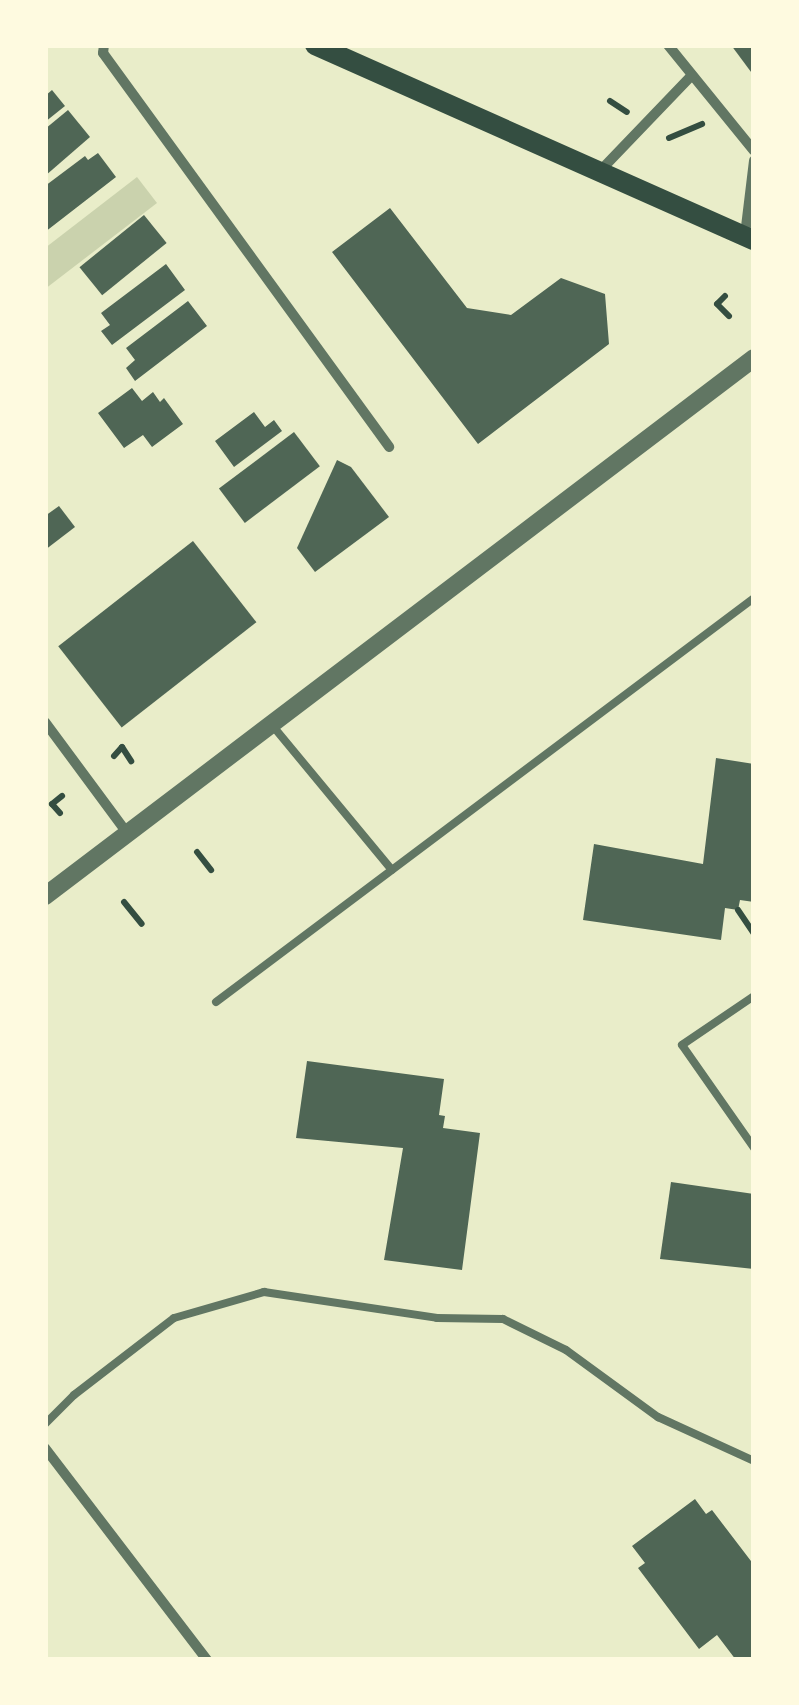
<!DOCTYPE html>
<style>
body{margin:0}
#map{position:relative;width:799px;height:1705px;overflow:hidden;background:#e9edc9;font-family:Arial,sans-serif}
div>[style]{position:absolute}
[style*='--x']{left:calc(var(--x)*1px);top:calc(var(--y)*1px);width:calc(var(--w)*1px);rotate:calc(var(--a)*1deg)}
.green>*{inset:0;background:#cad2ad}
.building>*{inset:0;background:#4f6655;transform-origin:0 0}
.path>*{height:6px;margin:-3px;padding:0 3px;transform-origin:3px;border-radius:3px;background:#344e41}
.service>*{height:8px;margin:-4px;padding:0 4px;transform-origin:4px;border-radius:4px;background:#617663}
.minor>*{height:10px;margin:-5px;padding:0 5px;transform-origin:5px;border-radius:5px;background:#617663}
.tertiary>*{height:18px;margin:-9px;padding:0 9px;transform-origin:9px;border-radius:9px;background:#617663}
.secondary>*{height:20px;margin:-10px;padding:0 10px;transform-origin:10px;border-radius:10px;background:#344e41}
span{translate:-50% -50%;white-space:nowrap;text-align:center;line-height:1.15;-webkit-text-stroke:8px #fefae0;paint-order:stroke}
.frame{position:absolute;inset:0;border:48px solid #fefae0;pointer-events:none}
</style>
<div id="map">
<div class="green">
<div style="clip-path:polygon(137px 177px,157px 203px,45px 289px,45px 248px)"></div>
</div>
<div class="building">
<div style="clip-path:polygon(731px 45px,754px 45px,754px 76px)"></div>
<div style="clip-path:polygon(52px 90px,65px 106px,45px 122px,45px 96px)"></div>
<div style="clip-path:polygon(68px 110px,90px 137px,45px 176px,45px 129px)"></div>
<div style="clip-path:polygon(98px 153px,116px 177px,45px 232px,45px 186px,85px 156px,88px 160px)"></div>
<div style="clip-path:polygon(390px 208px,467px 308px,511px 315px,561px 278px,605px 294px,609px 344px,478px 444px,332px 252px)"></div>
<div style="left:144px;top:215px;width:36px;height:83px;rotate:51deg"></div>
<div style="clip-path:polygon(166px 264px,185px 290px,112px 345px,101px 331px,110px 325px,101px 313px)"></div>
<div style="clip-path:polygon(188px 301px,207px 326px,135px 381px,126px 368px,135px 360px,126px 348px)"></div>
<div style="clip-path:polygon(132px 388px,142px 401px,153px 392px,160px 402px,164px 398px,183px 424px,152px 447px,143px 435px,124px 448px,98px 413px)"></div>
<div style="clip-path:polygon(254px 412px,265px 427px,274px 420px,282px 431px,234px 467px,215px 441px)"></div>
<div style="left:294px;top:432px;width:43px;height:94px;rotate:53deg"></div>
<div style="clip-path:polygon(337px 460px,351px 467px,389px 517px,315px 572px,297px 548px)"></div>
<div style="clip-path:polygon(59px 506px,75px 527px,45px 550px,45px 516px)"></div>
<div style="left:193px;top:541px;width:103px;height:171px;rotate:52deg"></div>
<div style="clip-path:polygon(716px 758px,754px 764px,754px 902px,740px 900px,738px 910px,725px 908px,721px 940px,583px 920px,594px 844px,703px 864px)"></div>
<div style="clip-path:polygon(307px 1061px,444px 1079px,439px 1115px,445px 1116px,443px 1128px,480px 1133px,462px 1270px,384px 1260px,403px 1148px,296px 1138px)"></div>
<div style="clip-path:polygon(671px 1182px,754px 1194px,754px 1269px,660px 1259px)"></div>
<div style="clip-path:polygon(695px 1499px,706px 1514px,712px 1510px,754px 1565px,754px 1660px,736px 1660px,717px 1635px,699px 1649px,638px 1568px,645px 1563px,632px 1546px)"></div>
</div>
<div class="path">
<div style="--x:610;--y:101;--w:20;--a:33"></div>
<div style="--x:669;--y:138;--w:36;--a:-23"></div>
<div style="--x:725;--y:296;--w:11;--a:135"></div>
<div style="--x:717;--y:304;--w:17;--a:45"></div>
<div style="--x:114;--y:756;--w:12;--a:-48"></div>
<div style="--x:122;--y:747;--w:17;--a:57"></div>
<div style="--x:60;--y:813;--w:12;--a:-132"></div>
<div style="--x:52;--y:804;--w:13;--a:-39"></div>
<div style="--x:197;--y:852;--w:23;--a:52"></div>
<div style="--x:124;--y:902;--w:28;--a:51"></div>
<div style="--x:738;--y:910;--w:29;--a:56"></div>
</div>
<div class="service">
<div style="--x:272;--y:725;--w:188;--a:50.4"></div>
<div style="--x:754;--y:996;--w:87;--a:145.8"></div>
<div style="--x:682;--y:1045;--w:126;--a:55"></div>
<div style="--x:216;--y:1002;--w:673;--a:-36.9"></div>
<div style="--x:45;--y:1424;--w:41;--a:-45"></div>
<div style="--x:74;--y:1395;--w:126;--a:-37.6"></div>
<div style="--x:174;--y:1318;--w:94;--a:-16.1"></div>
<div style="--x:264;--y:1292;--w:175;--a:8.5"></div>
<div style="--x:437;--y:1318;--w:66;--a:0.9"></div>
<div style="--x:503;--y:1319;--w:70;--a:26.2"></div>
<div style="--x:566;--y:1350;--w:114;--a:36.1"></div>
<div style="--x:658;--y:1417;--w:106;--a:24.6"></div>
</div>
<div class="minor">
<div style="--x:104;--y:45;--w:8;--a:97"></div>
<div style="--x:103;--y:53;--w:487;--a:54"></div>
<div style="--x:668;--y:45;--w:136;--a:50.9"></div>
<div style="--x:600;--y:171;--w:132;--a:-46.2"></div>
<div style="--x:745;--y:235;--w:75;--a:-83.1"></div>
<div style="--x:45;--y:722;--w:139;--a:53.5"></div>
<div style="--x:45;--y:1448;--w:267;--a:52.6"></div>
</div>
<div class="tertiary">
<div style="--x:45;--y:896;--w:890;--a:-37.19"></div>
</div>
<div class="secondary">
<div style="--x:315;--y:45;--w:480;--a:24"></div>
</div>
<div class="frame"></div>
</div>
